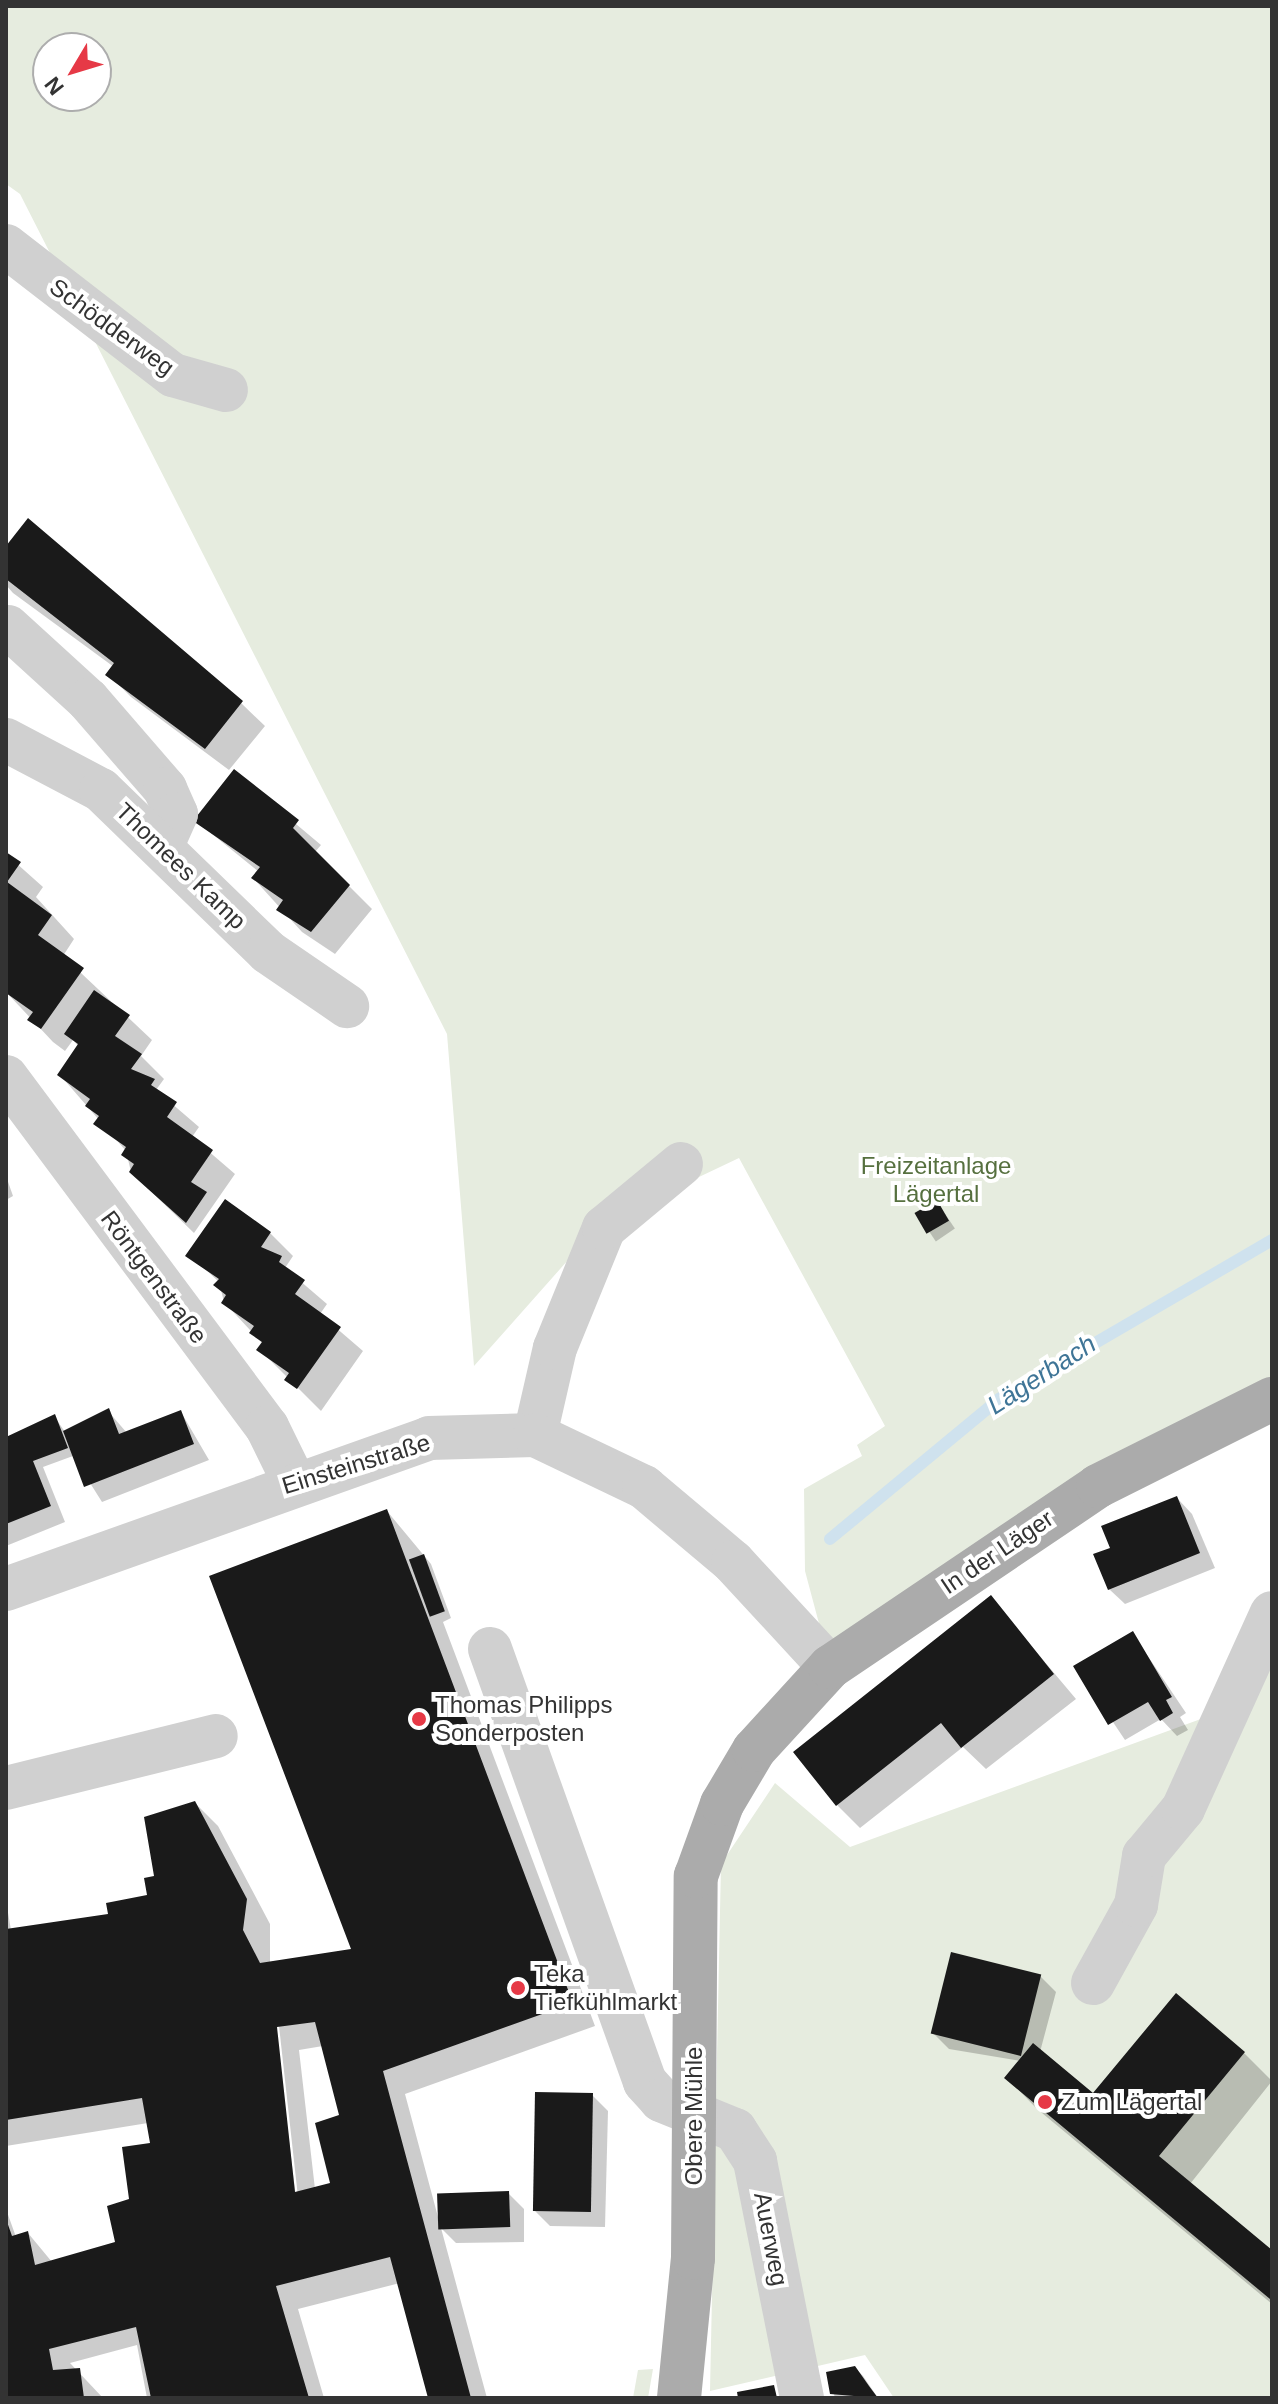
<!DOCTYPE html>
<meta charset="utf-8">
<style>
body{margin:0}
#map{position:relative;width:1278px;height:2404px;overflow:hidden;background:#fff;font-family:Helvetica,sans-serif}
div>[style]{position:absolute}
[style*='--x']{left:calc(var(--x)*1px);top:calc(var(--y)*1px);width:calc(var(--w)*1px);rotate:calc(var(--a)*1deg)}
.green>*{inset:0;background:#e6ecdf}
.shadow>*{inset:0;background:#0003;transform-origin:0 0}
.stream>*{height:12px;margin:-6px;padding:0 6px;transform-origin:6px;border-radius:6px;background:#cfe2ee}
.building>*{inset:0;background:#1a1a1a;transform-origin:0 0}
.minor>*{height:44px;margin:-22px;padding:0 22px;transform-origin:22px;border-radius:22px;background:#d0d0d0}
.major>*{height:44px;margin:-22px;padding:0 22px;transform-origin:22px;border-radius:22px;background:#ababab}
.dots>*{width:22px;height:22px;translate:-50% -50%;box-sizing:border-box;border:4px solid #fff;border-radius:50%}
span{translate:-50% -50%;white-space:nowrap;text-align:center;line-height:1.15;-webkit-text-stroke:8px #fff;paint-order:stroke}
.street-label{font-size:24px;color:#333}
.park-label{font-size:24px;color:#56703f}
.poi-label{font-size:24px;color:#333}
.left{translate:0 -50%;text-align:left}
.water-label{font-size:26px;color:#3f7597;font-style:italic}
.frame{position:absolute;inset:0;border:8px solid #333;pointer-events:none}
.north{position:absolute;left:32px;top:32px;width:80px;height:80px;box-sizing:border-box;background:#fff;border:2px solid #adadad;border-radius:50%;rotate:232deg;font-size:22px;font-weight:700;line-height:32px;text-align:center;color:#333}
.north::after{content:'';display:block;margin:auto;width:28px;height:36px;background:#e63946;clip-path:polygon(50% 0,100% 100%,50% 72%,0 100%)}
</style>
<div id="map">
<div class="green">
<div style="clip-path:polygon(evenodd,6px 6px,1272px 6px,1272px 1390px,829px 1661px,805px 1571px,804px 1489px,862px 1456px,857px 1445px,885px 1426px,739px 1158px,600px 1224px,474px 1366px,447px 1034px,20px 194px,6px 184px,6px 6px,48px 48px,96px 48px,96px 96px,48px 96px,48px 48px)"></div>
<div style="clip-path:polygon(1272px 1613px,1272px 2398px,894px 2398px,865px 2355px,710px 2391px,721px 1864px,775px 1783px,850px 1847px,1209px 1716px)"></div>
<div style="clip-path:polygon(653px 2369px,648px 2398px,633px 2398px,638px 2370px)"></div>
</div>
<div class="shadow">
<div style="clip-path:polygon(6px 550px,241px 703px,265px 726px,229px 770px,131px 697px,108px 674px,114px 667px,13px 593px,6px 585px)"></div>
<div style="clip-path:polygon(234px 772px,321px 845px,315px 852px,372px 909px,335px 954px,302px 932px,253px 878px,259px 872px,196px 821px)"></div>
<div style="clip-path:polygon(6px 854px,43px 887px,36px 897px,74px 939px,63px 956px,152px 1040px,141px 1056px,164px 1079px,156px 1090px,199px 1127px,192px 1137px,235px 1174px,194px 1233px,131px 1172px,126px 1151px,60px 1075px,79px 1047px,73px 1040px,65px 1051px,53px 1042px,6px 992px)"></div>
<div style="clip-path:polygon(6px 1176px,13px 1196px,6px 1200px)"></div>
<div style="left:937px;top:1202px;width:32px;height:23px;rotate:56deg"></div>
<div style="clip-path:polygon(270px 1233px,293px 1256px,285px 1268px,327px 1304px,320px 1314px,363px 1351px,321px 1411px,259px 1349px,263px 1344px,224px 1302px,219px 1282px,189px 1254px)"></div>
<div style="clip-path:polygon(108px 1411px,127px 1433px,181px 1412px,209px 1460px,102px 1502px,73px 1456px,43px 1467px,65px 1522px,6px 1546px,6px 1439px,54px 1416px,65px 1432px)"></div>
<div style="clip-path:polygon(1177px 1498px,1192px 1514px,1215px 1568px,1125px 1604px,1109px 1589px,1112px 1549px)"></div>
<div style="clip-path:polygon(evenodd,387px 1511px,431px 1564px,451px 1618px,443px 1622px,595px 2026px,405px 2094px,438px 2217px,508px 2193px,524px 2209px,524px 2242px,456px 2243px,441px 2228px,487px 2398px,431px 2398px,400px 2283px,298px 2309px,324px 2398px,147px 2398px,137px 2345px,70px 2363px,103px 2398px,6px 2398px,6px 2209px,16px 2237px,28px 2233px,52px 2262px,117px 2249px,154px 2145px,148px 2123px,6px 2146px,6px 1901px,11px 1930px,110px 1915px,149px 1897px,195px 1803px,218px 1826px,270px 1924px,270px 1964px,353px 1951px,387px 1511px,278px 2017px,298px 2197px,296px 2198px,274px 2018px,278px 2017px,387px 1511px,323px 2046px,342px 2117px,333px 2185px,315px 2189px,299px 2050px,323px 2046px)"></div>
<div style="clip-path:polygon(991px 1598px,1076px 1699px,986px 1769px,963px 1747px,860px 1828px,837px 1805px)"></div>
<div style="clip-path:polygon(1133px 1634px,1186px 1713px,1180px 1717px,1188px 1730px,1177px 1736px,1161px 1719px,1125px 1740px,1076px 1667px)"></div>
<div style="clip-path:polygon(1040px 1976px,1056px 1992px,1040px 2052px,1093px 2096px,1244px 2053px,1272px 2081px,1190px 2184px,1272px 2252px,1272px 2304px,1036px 2108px,1007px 2078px,1021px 2061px,949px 2049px,933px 2033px)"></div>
<div style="clip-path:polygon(592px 2095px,608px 2111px,605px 2227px,550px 2226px,534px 2210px)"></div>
<div style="clip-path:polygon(855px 2368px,863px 2376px,878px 2398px,835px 2398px,828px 2374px)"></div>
</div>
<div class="stream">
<div style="--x:830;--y:1539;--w:219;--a:-39.6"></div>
<div style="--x:999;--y:1399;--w:316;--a:-30.2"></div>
</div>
<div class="building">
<div style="clip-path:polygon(28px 518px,243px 701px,205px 749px,105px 675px,114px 663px,6px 579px,6px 546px)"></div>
<div style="clip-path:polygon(234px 769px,299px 820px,293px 828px,350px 885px,311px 932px,276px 910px,283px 900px,251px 878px,260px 867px,193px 821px)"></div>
<div style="clip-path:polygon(6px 852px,21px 862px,7px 882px,52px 915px,38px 935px,84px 968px,41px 1029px,27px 1020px,33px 1012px,6px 993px)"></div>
<div style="clip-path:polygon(94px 990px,130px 1015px,115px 1036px,142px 1054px,131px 1069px,155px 1079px,151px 1085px,177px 1102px,167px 1117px,213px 1150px,191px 1182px,207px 1192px,186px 1223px,129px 1172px,134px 1164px,121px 1155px,126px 1147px,93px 1124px,99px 1116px,85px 1106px,90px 1099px,57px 1075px,78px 1044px,64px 1034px)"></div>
<div style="clip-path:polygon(225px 1199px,271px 1232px,261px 1247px,282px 1256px,279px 1262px,305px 1280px,295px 1294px,341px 1327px,297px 1389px,284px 1380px,289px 1373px,256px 1350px,262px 1342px,249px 1333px,254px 1326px,221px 1303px,226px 1295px,213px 1285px,219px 1279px,185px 1256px)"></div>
<div style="left:937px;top:1200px;width:24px;height:26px;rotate:60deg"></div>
<div style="clip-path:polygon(109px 1408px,119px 1434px,181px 1410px,194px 1444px,84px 1487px,63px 1431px)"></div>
<div style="clip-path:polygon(55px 1414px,68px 1448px,33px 1461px,51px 1506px,6px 1524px,6px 1437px)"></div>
<div style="clip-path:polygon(1177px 1496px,1200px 1553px,1108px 1590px,1093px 1554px,1110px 1548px,1101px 1526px)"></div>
<div style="clip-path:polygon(evenodd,387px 1509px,573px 2003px,383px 2071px,471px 2398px,428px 2398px,390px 2257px,276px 2286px,309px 2398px,151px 2398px,136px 2327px,49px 2349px,53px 2370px,80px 2368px,84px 2398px,6px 2398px,6px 2219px,12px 2236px,28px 2231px,35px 2265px,115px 2242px,107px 2206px,129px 2199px,122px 2147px,150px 2143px,142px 2098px,6px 2120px,6px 1929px,108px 1914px,106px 1903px,147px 1895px,144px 1878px,154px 1876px,144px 1817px,195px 1801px,247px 1899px,243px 1930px,260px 1963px,351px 1949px,209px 1576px,387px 1509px,315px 2022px,339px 2115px,315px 2123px,330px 2183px,295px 2192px,277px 2027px,315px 2022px)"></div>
<div style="left:424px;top:1554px;width:61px;height:16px;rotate:70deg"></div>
<div style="clip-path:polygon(991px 1595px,1054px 1674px,961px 1748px,941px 1723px,836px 1806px,793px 1752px)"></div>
<div style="clip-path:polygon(1133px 1631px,1172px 1697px,1166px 1700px,1173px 1713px,1160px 1721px,1148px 1702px,1108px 1725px,1073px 1666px)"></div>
<div style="left:951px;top:1952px;width:93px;height:84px;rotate:14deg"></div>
<div style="clip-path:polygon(1176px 1993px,1245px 2052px,1159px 2156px,1272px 2250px,1270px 2299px,1004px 2078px,1033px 2043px,1093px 2093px)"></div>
<div style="left:535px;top:2092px;width:58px;height:119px;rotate:1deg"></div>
<div style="left:509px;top:2191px;width:36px;height:72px;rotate:88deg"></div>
<div style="clip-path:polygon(855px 2366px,869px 2386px,878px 2398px,830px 2394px,826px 2372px)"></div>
<div style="clip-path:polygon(774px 2385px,777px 2398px,738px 2398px,737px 2392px)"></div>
</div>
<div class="minor">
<div style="--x:6;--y:246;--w:211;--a:37.7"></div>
<div style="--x:173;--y:375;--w:55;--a:15.8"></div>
<div style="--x:8;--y:627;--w:108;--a:42.4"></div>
<div style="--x:88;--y:700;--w:118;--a:49.1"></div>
<div style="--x:165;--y:789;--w:27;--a:66"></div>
<div style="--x:176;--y:814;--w:32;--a:114"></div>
<div style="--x:6;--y:740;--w:107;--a:27.8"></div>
<div style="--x:101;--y:790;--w:233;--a:44.1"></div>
<div style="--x:268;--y:952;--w:96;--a:34.4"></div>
<div style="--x:6;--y:1077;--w:437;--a:53.3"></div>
<div style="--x:267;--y:1427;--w:61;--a:63.9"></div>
<div style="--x:535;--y:1435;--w:89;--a:-77.1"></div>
<div style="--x:555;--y:1348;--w:130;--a:-67.8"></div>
<div style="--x:604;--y:1228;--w:100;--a:-39.7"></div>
<div style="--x:6;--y:1589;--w:449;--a:-19.6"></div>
<div style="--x:429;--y:1438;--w:106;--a:-1.6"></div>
<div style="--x:535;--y:1435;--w:121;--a:25.5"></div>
<div style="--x:644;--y:1487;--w:116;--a:40.1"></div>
<div style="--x:733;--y:1562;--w:143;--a:47.3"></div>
<div style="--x:490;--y:1649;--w:460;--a:70.3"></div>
<div style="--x:645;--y:2082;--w:24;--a:48"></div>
<div style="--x:661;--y:2100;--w:80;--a:22.1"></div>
<div style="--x:735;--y:2130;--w:37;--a:57"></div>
<div style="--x:755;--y:2161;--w:242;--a:78.8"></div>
<div style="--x:6;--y:1788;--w:216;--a:-13.9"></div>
<div style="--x:1093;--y:1983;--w:89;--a:-61.1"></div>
<div style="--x:1136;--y:1905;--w:50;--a:-80.7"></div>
<div style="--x:1144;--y:1856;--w:61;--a:-50.3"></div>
<div style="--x:1183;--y:1809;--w:215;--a:-65.6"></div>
</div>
<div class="major">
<div style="--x:679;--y:2398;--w:141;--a:-84.3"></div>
<div style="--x:693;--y:2258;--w:382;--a:-89.6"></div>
<div style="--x:696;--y:1876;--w:77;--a:-70.1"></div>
<div style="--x:722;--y:1804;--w:63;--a:-59.3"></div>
<div style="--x:754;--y:1750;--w:113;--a:-47.5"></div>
<div style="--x:830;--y:1667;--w:323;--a:-34"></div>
<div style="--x:1098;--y:1486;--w:195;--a:-26.6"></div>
</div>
<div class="dots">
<div style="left:419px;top:1719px;background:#e63946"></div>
<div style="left:518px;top:1988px;background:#e63946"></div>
<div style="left:1045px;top:2102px;background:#e63946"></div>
</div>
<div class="street-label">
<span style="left:112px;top:327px;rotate:36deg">Schödderweg</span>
<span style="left:181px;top:866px;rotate:44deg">Thomees Kamp</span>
<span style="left:154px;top:1277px;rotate:53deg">Röntgenstraße</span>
<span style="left:356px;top:1464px;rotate:-17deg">Einsteinstraße</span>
<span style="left:997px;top:1552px;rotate:-34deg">In der Läger</span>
<span style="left:694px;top:2116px;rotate:-90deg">Obere Mühle</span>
<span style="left:771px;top:2239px;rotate:79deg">Auerweg</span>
</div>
<div class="park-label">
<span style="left:936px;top:1180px">Freizeitanlage<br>Lägertal</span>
</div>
<div class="poi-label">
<span class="left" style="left:435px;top:1719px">Thomas Philipps<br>Sonderposten</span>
<span class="left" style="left:534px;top:1988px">Teka<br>Tiefkühlmarkt</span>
<span class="left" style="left:1061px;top:2102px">Zum Lägertal</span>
</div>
<div class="water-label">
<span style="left:1042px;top:1375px;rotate:-33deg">Lägerbach</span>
</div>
<div class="frame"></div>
<div class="north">N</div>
</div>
